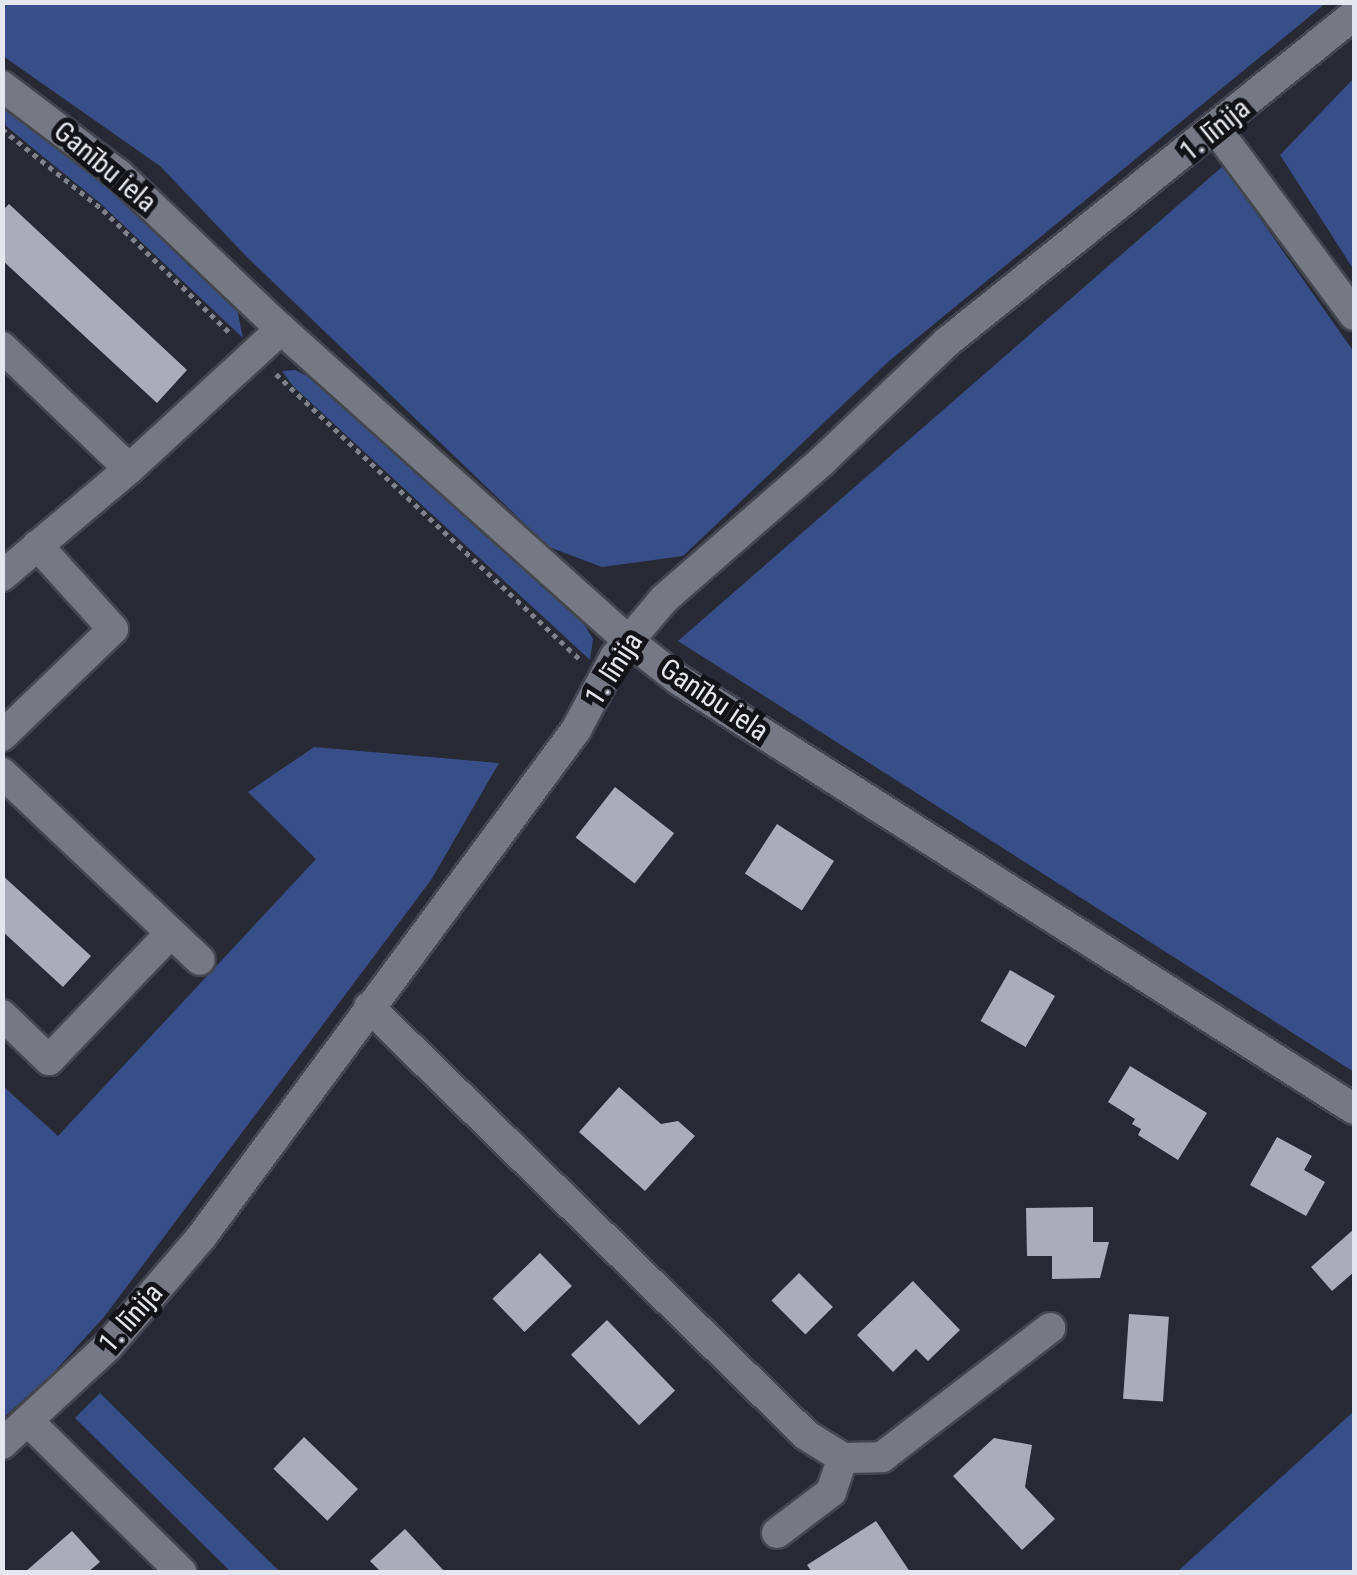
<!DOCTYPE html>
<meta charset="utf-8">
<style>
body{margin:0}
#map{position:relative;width:1357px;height:1575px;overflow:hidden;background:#272a34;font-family:"Roboto Condensed",sans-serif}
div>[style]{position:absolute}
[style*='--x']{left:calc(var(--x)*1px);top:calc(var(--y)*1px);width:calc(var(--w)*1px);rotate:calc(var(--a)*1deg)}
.green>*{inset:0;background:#384e89}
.building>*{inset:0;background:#a8adb9;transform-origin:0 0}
.path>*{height:5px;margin-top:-2.5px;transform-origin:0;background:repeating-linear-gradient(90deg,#7f828b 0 5px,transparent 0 10px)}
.roads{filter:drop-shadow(2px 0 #43464e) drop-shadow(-2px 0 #43464e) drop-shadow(0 2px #43464e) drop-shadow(0 -2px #43464e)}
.minor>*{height:30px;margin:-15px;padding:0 15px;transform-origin:15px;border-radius:15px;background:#747984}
span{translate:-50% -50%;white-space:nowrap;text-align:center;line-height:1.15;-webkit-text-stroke:10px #111317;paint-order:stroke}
.street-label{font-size:28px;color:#e5e7ee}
.frame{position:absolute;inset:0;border:5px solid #e5e7ee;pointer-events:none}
</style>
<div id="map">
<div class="green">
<div style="clip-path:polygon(2px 3px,3px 2px,1326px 3px,889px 361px,683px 556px,602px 567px,549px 547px,248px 258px,160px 166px,3px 56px)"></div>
<div style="clip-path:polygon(1354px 78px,1354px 270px,1280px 155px)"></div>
<div style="clip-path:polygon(2px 106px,93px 173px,170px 242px,237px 309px,243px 338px,100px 203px,6px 126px)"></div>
<div style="clip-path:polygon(1223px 166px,1354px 352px,1354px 1072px,678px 641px)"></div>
<div style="clip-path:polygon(295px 370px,309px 377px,582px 621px,593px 639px,590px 660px,293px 386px,282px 371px)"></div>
<div style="clip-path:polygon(314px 747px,499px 763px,431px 880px,104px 1317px,53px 1373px,3px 1418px,3px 1086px,58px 1136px,316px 859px,248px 792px)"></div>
<div style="clip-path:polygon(100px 1393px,280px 1572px,231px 1572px,75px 1418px)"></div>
<div style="clip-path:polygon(1354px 1411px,1354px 1572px,1177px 1572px)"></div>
</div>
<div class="building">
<div style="clip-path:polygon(9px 204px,187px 370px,157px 403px,2px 260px,2px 211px)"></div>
<div style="left:615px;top:787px;width:75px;height:64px;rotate:38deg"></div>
<div style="left:777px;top:824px;width:68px;height:59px;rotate:33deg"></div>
<div style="clip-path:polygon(2px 875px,91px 956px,63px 987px,2px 931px)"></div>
<div style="left:1010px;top:970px;width:52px;height:59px;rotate:30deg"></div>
<div style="clip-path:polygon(1130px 1066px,1207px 1113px,1178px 1160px,1138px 1135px,1141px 1129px,1132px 1124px,1135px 1119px,1108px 1102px)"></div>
<div style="clip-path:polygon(619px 1087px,661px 1124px,678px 1121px,695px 1136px,645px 1191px,579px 1132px)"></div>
<div style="clip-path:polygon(1277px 1137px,1312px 1156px,1304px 1170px,1325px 1182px,1306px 1216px,1250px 1185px)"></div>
<div style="clip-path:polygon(1093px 1207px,1093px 1242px,1109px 1242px,1100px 1278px,1052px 1279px,1052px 1256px,1027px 1256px,1026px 1208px)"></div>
<div style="clip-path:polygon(1354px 1229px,1354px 1272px,1332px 1291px,1311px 1267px)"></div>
<div style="left:540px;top:1253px;width:46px;height:66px;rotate:46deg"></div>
<div style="left:799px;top:1273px;width:48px;height:39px;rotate:45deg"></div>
<div style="clip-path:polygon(913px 1281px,960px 1330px,928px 1361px,916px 1349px,893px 1372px,857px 1335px)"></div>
<div style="left:1129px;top:1314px;width:40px;height:85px;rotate:4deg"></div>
<div style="left:607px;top:1320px;width:98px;height:50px;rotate:46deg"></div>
<div style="left:304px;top:1437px;width:75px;height:44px;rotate:44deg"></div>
<div style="clip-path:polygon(994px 1438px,1032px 1445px,1025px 1487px,1055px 1519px,1022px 1550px,953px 1476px)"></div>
<div style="clip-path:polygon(876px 1521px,910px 1572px,812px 1572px,807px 1565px)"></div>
<div style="clip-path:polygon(405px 1529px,445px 1572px,381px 1572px,370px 1561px)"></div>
<div style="clip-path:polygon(72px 1531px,100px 1562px,88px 1572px,25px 1572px)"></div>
</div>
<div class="path">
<div style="--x:2;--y:129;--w:129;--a:38.7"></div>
<div style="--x:103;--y:210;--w:178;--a:44.1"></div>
<div style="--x:276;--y:374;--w:420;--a:43.2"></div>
</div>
<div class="roads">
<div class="minor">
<div style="--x:2;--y:86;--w:146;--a:37.2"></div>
<div style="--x:118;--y:174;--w:225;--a:43.6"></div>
<div style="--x:281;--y:329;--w:467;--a:41.9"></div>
<div style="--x:629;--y:641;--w:63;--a:38"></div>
<div style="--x:679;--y:680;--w:800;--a:32.44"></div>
<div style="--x:1216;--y:129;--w:232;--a:53.4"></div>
<div style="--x:2;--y:347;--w:176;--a:43.8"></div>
<div style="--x:129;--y:469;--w:207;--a:-42.6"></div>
<div style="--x:2;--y:576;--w:166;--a:-40.1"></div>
<div style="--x:2;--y:736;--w:154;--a:-43.9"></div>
<div style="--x:113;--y:629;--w:113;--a:-132.1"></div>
<div style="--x:2;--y:773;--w:272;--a:43.4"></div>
<div style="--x:369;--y:1007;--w:612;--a:44.4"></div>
<div style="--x:806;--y:1435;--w:44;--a:31.9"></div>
<div style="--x:843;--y:1458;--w:39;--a:-1"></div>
<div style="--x:882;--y:1457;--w:212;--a:-37.5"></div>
<div style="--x:2;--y:1015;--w:65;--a:43.8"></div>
<div style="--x:49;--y:1060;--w:173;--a:-46.2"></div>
<div style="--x:29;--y:1422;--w:214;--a:44.6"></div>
<div style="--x:2;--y:1444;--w:143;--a:-42.7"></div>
<div style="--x:107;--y:1347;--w:146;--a:-49.4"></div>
<div style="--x:202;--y:1236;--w:629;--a:-53.53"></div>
<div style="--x:576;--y:730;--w:83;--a:-61.9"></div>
<div style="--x:615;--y:657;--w:76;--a:-49.8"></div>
<div style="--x:664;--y:599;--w:210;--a:-41.1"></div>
<div style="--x:822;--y:461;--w:173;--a:-43.6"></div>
<div style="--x:947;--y:342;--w:522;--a:-38.78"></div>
<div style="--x:777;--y:1533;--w:68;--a:-37.2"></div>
<div style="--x:831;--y:1492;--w:36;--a:-71"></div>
</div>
</div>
<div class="street-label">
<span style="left:1215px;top:130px;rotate:-39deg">1. līnija</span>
<span style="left:105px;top:167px;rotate:40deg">Ganību iela</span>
<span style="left:614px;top:669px;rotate:-57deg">1. līnija</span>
<span style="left:714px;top:700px;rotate:34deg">Ganību iela</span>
<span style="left:131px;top:1318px;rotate:-49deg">1. līnija</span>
</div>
<div class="frame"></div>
</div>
